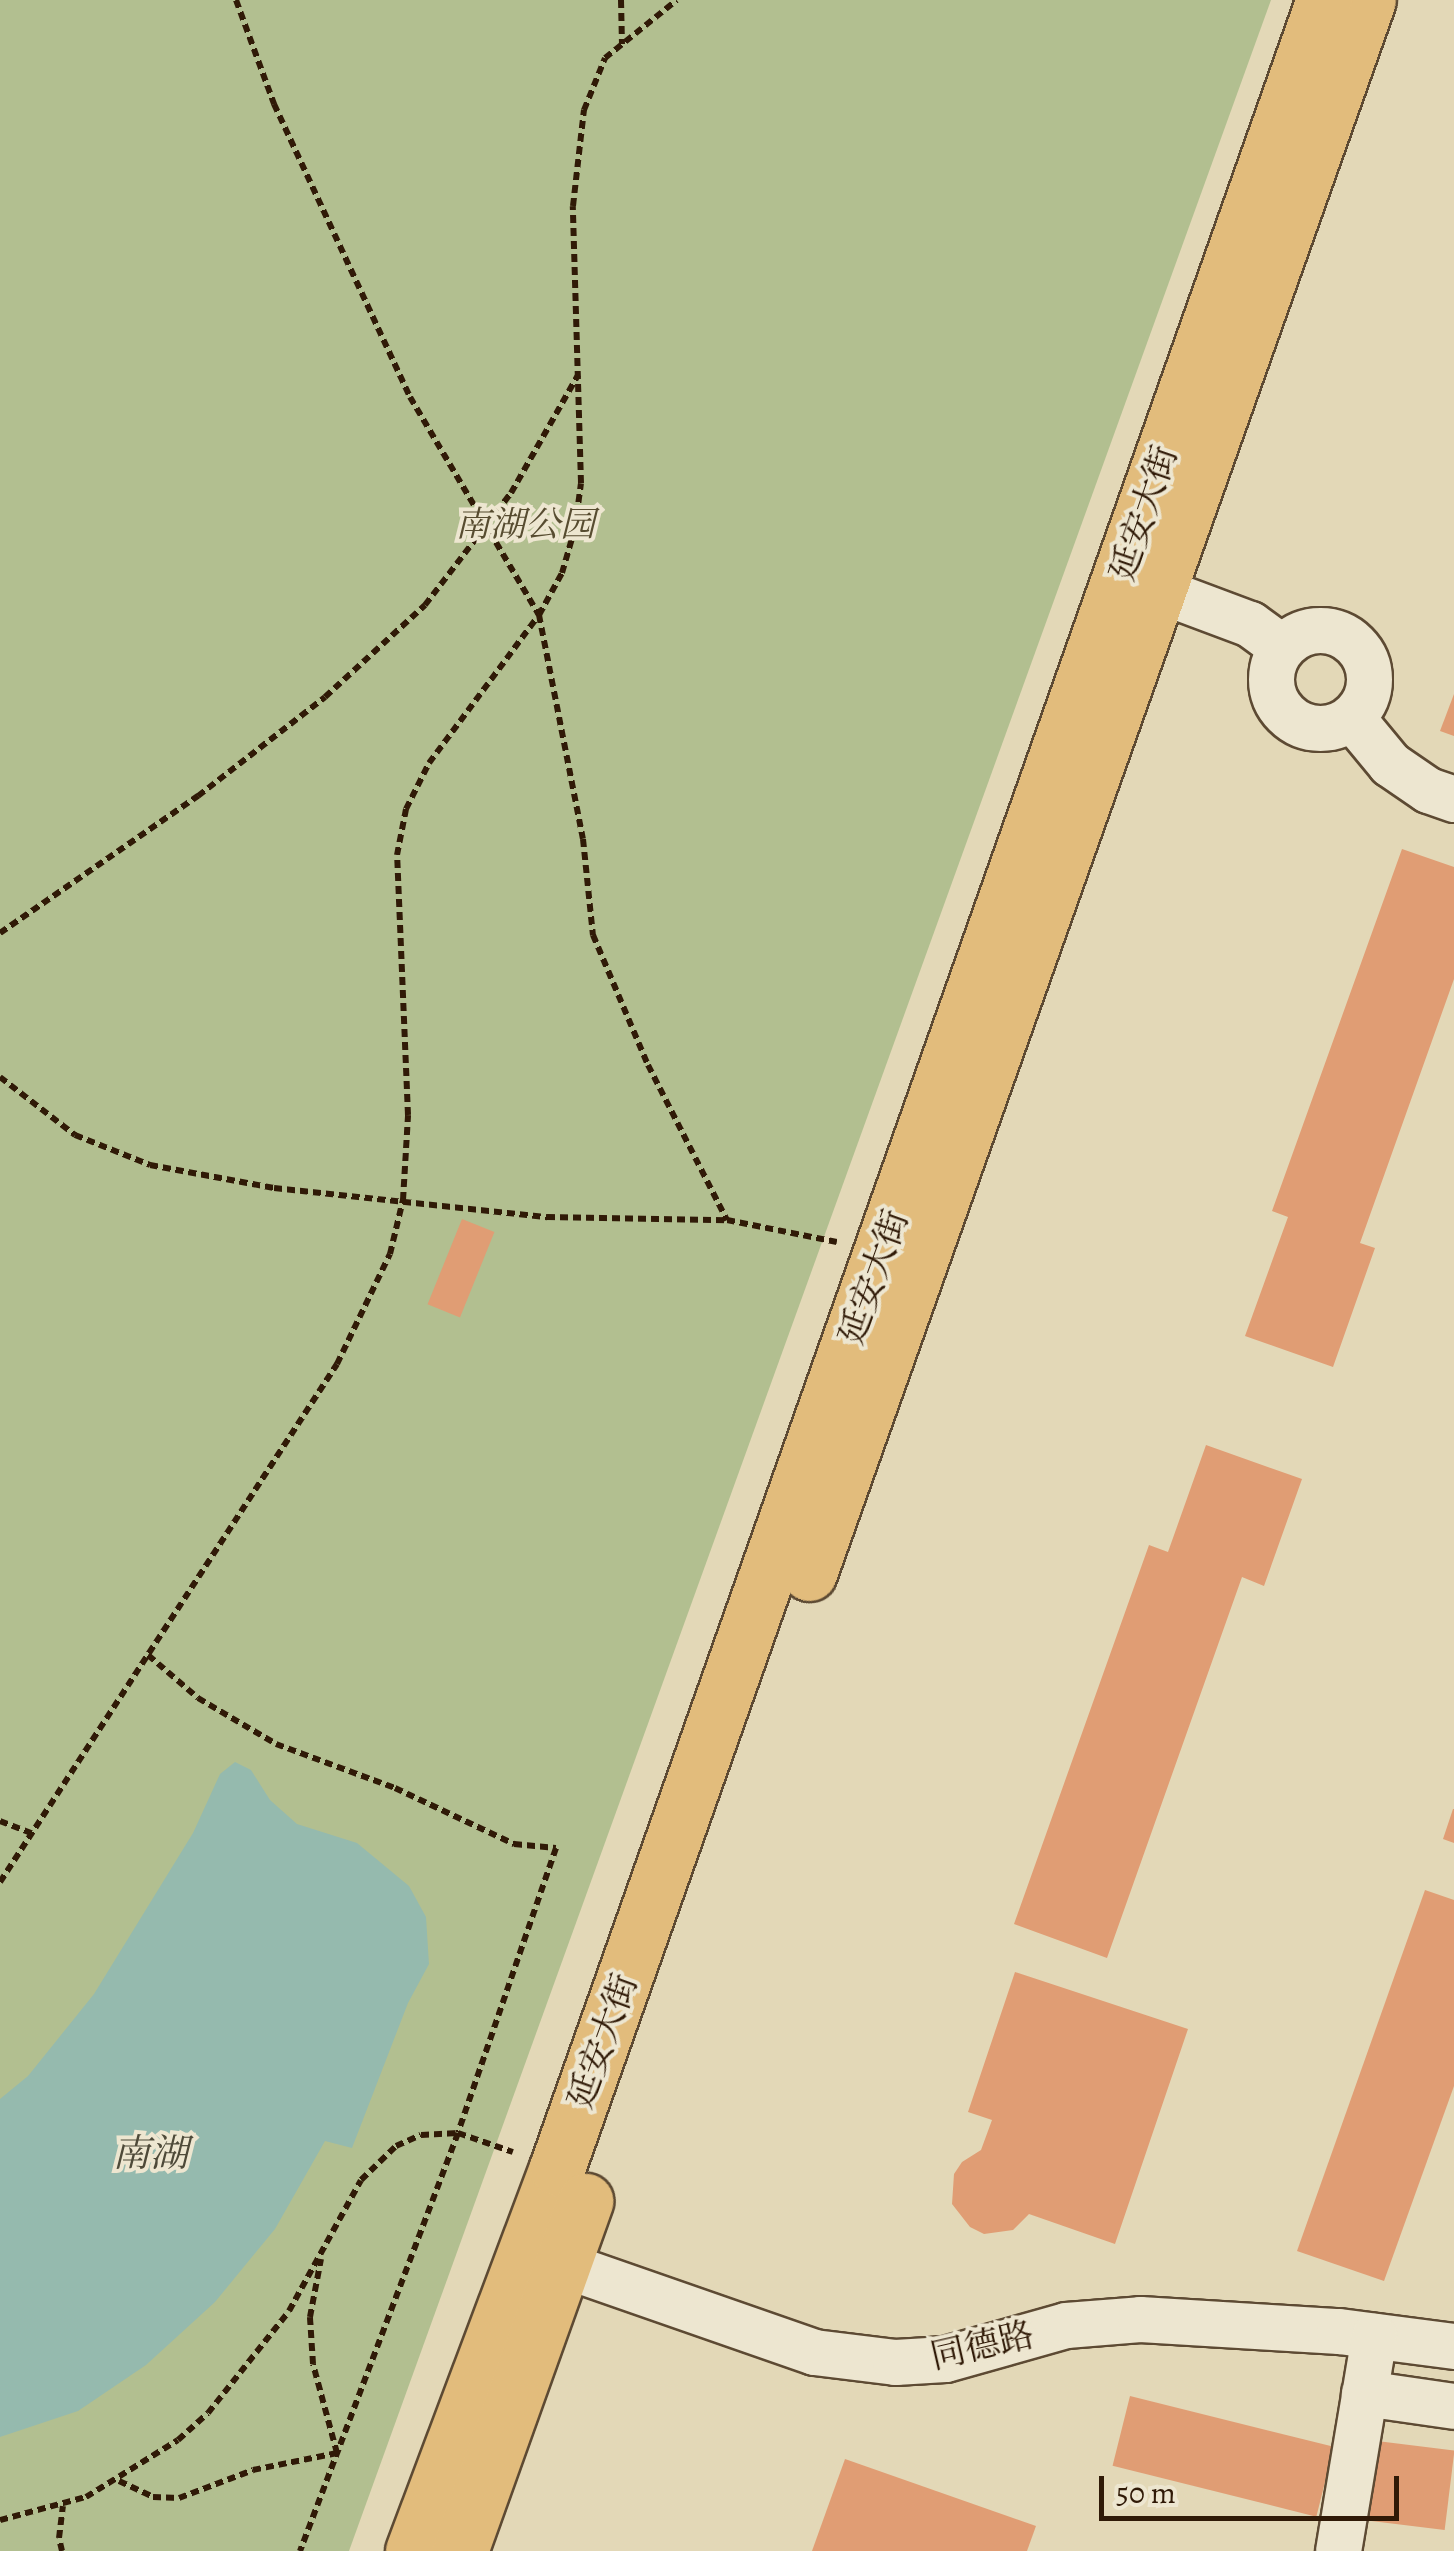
<!DOCTYPE html>
<meta charset="utf-8">
<style>
body{margin:0}
#map{position:relative;width:1454px;height:2551px;overflow:hidden;background:#e3d8b7;font-family:Alegreya,"Noto Serif SC",serif}
div>[style]{position:absolute}
[style*='--x']{left:calc(var(--x)*1px);top:calc(var(--y)*1px);width:calc(var(--w)*1px);rotate:calc(var(--a)*1deg)}
.green>*{inset:0;background:#b2bf90}
.water>*{inset:0;background:#95baae}
.building>*{inset:0;background:#e09d74;transform-origin:0 0}
.path>*{height:6px;margin-top:-3px;transform-origin:0;background:repeating-linear-gradient(90deg,#301a07 0 8px,transparent 0 13px)}
.roads{filter:drop-shadow(2px 0 #5d4a33) drop-shadow(-2px 0 #5d4a33) drop-shadow(0 2px #5d4a33) drop-shadow(0 -2px #5d4a33)}
.minor>*{height:45px;margin:-22.5px;padding:0 22.5px;transform-origin:22.5px;border-radius:22.5px;background:#ede6d0}
.minor>.ring{margin:-22.5px;padding:0;box-sizing:content-box;background:none;border:45px solid #ede6d0;border-radius:50%}
.major>*{height:55px;margin:-27.5px;padding:0 27.5px;transform-origin:27.5px;border-radius:27.5px;background:#e2bc7c}
span{translate:-50% -50%;white-space:nowrap;text-align:center;line-height:1.15;-webkit-text-stroke:8px #ede6d0;paint-order:stroke}
.street-label{font-size:35px;color:#301a07}
.park-label{font-size:35px;color:#574c30;font-style:italic}
.water-label{font-size:38px;color:#4e4a39;font-style:italic}
.scale{position:absolute;left:1099px;top:2476px;width:300px;height:45px;box-sizing:border-box;border:5px solid #301a07;border-top:0;padding-left:12px;font-size:30px;line-height:35px;white-space:nowrap;color:#301a07;-webkit-text-stroke:8px #ede6d0;paint-order:stroke}
</style>
<div id="map">
<div class="green">
<div style="clip-path:polygon(0 0,1271px 0,349px 2551px,0 2551px)"></div>
</div>
<div class="water">
<div style="clip-path:polygon(235px 1762px,251px 1770px,270px 1800px,297px 1824px,357px 1843px,409px 1886px,426px 1917px,429px 1964px,408px 2003px,352px 2148px,325px 2141px,275px 2229px,215px 2302px,146px 2365px,78px 2411px,0 2437px,0 2099px,28px 2076px,94px 1994px,193px 1833px,220px 1774px)"></div>
</div>
<div class="building">
<div style="clip-path:polygon(1454px 694px,1454px 736px,1440px 731px)"></div>
<div style="clip-path:polygon(1402px 849px,1454px 867px,1454px 979px,1360px 1243px,1375px 1248px,1333px 1367px,1245px 1336px,1288px 1217px,1272px 1211px)"></div>
<div style="left:462px;top:1219px;width:35px;height:92px;rotate:22deg"></div>
<div style="clip-path:polygon(1206px 1445px,1302px 1479px,1264px 1586px,1242px 1577px,1107px 1958px,1014px 1924px,1149px 1545px,1168px 1552px)"></div>
<div style="clip-path:polygon(1453px 1809px,1454px 1809px,1454px 1843px,1443px 1839px)"></div>
<div style="clip-path:polygon(1425px 1890px,1454px 1900px,1454px 2086px,1384px 2281px,1297px 2251px)"></div>
<div style="clip-path:polygon(1015px 1972px,1188px 2029px,1115px 2244px,1029px 2214px,1013px 2230px,984px 2234px,970px 2227px,952px 2204px,954px 2174px,962px 2162px,981px 2150px,992px 2120px,968px 2112px)"></div>
<div style="left:1130px;top:2396px;width:210px;height:72px;rotate:14deg"></div>
<div style="left:1377px;top:2441px;width:78px;height:80px;rotate:7deg"></div>
<div style="clip-path:polygon(845px 2459px,1036px 2526px,1027px 2551px,812px 2551px)"></div>
</div>
<div class="path">
<div style="--x:236;--y:0;--w:111;--a:69.9"></div>
<div style="--x:274;--y:104;--w:323;--a:65.1"></div>
<div style="--x:410;--y:397;--w:253;--a:59.4"></div>
<div style="--x:539;--y:615;--w:228;--a:78.9"></div>
<div style="--x:583;--y:839;--w:97;--a:84.1"></div>
<div style="--x:593;--y:935;--w:141;--a:67.1"></div>
<div style="--x:648;--y:1065;--w:174;--a:63"></div>
<div style="--x:621;--y:0;--w:44;--a:88.7"></div>
<div style="--x:0;--y:933;--w:241;--a:-34.7"></div>
<div style="--x:198;--y:796;--w:161;--a:-37.9"></div>
<div style="--x:325;--y:697;--w:136;--a:-42.6"></div>
<div style="--x:425;--y:605;--w:141;--a:-52.5"></div>
<div style="--x:511;--y:493;--w:136;--a:-60.4"></div>
<div style="--x:0;--y:1077;--w:95;--a:37.7"></div>
<div style="--x:75;--y:1135;--w:81;--a:21.8"></div>
<div style="--x:150;--y:1165;--w:126;--a:10.5"></div>
<div style="--x:274;--y:1188;--w:275;--a:6.1"></div>
<div style="--x:547;--y:1217;--w:180;--a:1"></div>
<div style="--x:727;--y:1220;--w:112;--a:11.3"></div>
<div style="--x:148;--y:1655;--w:66;--a:40.7"></div>
<div style="--x:198;--y:1698;--w:91;--a:30.5"></div>
<div style="--x:276;--y:1744;--w:127;--a:20.3"></div>
<div style="--x:395;--y:1788;--w:132;--a:25.2"></div>
<div style="--x:514;--y:1844;--w:42;--a:5.4"></div>
<div style="--x:556;--y:1848;--w:301;--a:109"></div>
<div style="--x:458;--y:2133;--w:447;--a:110.7"></div>
<div style="--x:0;--y:1821;--w:34;--a:21"></div>
<div style="--x:0;--y:1882;--w:618;--a:-56.95"></div>
<div style="--x:337;--y:1364;--w:122;--a:-64.3"></div>
<div style="--x:390;--y:1254;--w:56;--a:-76.5"></div>
<div style="--x:403;--y:1200;--w:85;--a:-86.6"></div>
<div style="--x:408;--y:1115;--w:260;--a:-92.4"></div>
<div style="--x:397;--y:855;--w:47;--a:-78.9"></div>
<div style="--x:406;--y:809;--w:51;--a:-63.4"></div>
<div style="--x:429;--y:763;--w:184;--a:-53.4"></div>
<div style="--x:539;--y:615;--w:48;--a:-61.3"></div>
<div style="--x:562;--y:573;--w:47;--a:-73.9"></div>
<div style="--x:575;--y:528;--w:45;--a:-82.4"></div>
<div style="--x:581;--y:483;--w:277;--a:-91.7"></div>
<div style="--x:573;--y:206;--w:97;--a:-83.5"></div>
<div style="--x:584;--y:110;--w:56;--a:-68"></div>
<div style="--x:605;--y:58;--w:92;--a:-38.9"></div>
<div style="--x:119;--y:2481;--w:38;--a:25"></div>
<div style="--x:153;--y:2497;--w:26;--a:2"></div>
<div style="--x:179;--y:2498;--w:79;--a:-20.7"></div>
<div style="--x:253;--y:2470;--w:86;--a:-11.4"></div>
<div style="--x:337;--y:2453;--w:92;--a:-105.1"></div>
<div style="--x:313;--y:2364;--w:47;--a:-93.7"></div>
<div style="--x:310;--y:2317;--w:59;--a:-79.3"></div>
<div style="--x:0;--y:2520;--w:89;--a:-15"></div>
<div style="--x:86;--y:2497;--w:108;--a:-31.8"></div>
<div style="--x:178;--y:2440;--w:40;--a:-42"></div>
<div style="--x:208;--y:2413;--w:130;--a:-51.5"></div>
<div style="--x:289;--y:2311;--w:149;--a:-61.2"></div>
<div style="--x:361;--y:2180;--w:49;--a:-44.2"></div>
<div style="--x:396;--y:2146;--w:27;--a:-24"></div>
<div style="--x:421;--y:2135;--w:37;--a:-3"></div>
<div style="--x:458;--y:2133;--w:58;--a:19.1"></div>
<div style="--x:62;--y:2551;--w:13;--a:-103"></div>
<div style="--x:59;--y:2538;--w:32;--a:-83"></div>
</div>
<div class="roads">
<div class="minor">
<div style="--x:1159;--y:590;--w:97;--a:20.5"></div>
<div style="--x:1250;--y:624;--w:39;--a:36"></div>
<div class="ring" style="left:1271px;top:630px;width:53px;height:53px"></div>
<div style="--x:1352;--y:718;--w:60;--a:50.4"></div>
<div style="--x:1390;--y:764;--w:46;--a:34.4"></div>
<div style="--x:1428;--y:790;--w:28;--a:19"></div>
<div style="--x:530;--y:2253;--w:301;--a:19.2"></div>
<div style="--x:814;--y:2352;--w:82;--a:7"></div>
<div style="--x:895;--y:2362;--w:50;--a:-3.4"></div>
<div style="--x:945;--y:2359;--w:126;--a:-15.7"></div>
<div style="--x:1066;--y:2325;--w:74;--a:-4.6"></div>
<div style="--x:1140;--y:2319;--w:199;--a:3.5"></div>
<div style="--x:1339;--y:2331;--w:116;--a:7.4"></div>
<div style="--x:1364;--y:2393;--w:91;--a:8.2"></div>
<div style="--x:1338;--y:2551;--w:218;--a:-80.5"></div>
</div>
<div class="major">
<div style="--x:809;--y:1573;--w:1669;--a:-70.44"></div>
<div style="--x:413;--y:2551;--w:409;--a:-69.4"></div>
<div style="--x:557;--y:2168;--w:2300;--a:-70.52"></div>
<div style="--x:460;--y:2551;--w:372;--a:-70.3"></div>
</div>
</div>
<div class="street-label">
<span style="left:1143px;top:513px;rotate:-71deg">延安大街</span>
<span style="left:873px;top:1277px;rotate:-70deg">延安大街</span>
<span style="left:602px;top:2041px;rotate:-70deg">延安大街</span>
<span style="left:982px;top:2345px;rotate:-13deg">同德路</span>
</div>
<div class="park-label">
<span style="left:525px;top:524px">南湖公园</span>
</div>
<div class="water-label">
<span style="left:150px;top:2154px">南湖</span>
</div>
<div class="scale">50 m</div>
</div>
